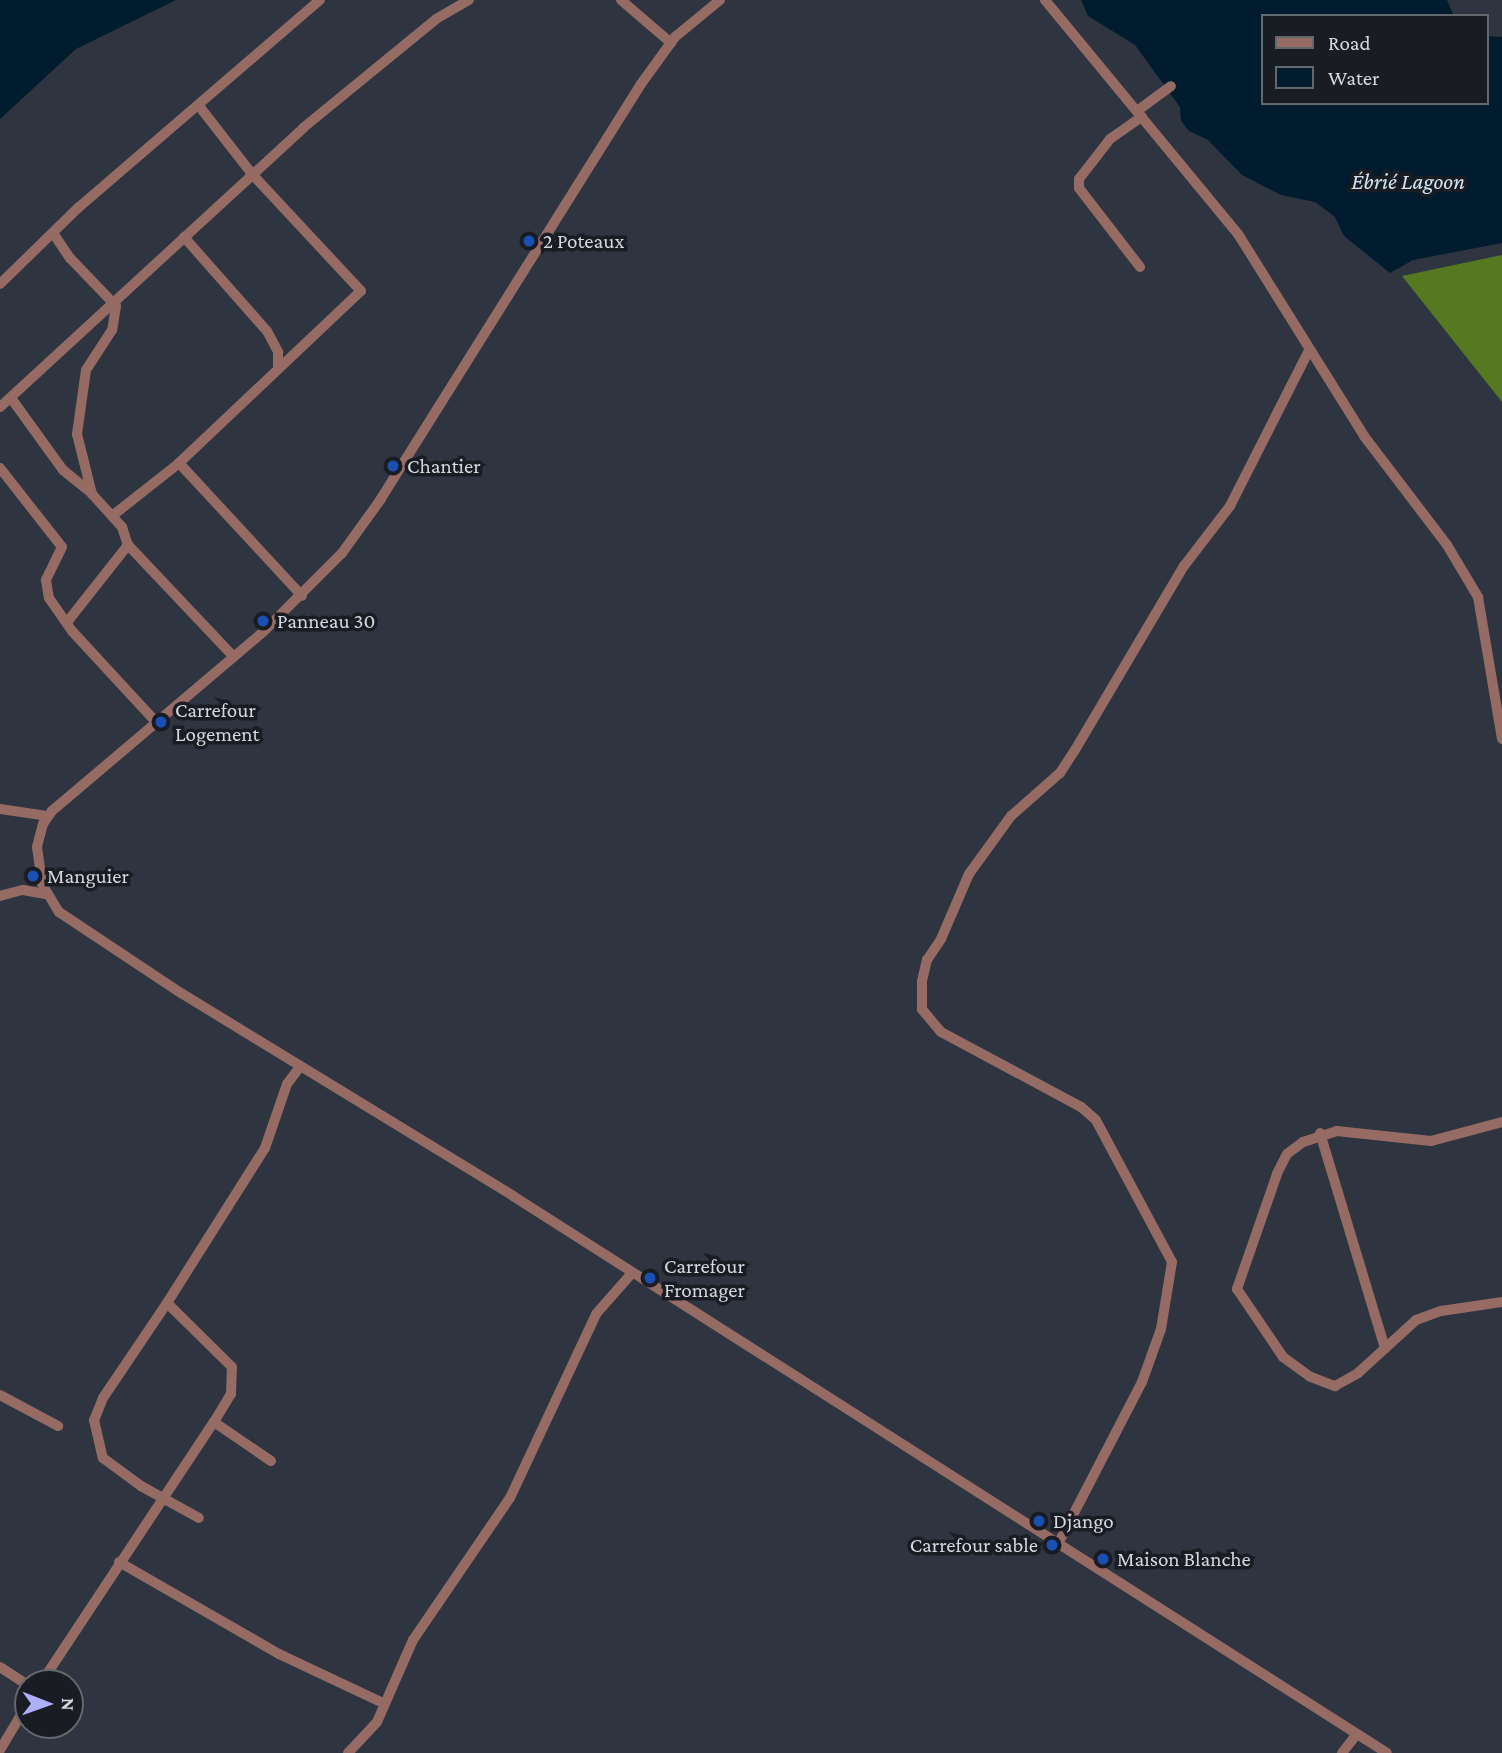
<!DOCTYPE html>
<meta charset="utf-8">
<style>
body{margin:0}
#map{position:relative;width:1502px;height:1753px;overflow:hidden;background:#2e3541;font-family:"Crimson Pro",serif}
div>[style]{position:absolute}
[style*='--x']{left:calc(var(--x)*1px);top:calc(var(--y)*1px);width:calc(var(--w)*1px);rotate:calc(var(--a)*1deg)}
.forest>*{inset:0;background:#557921}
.water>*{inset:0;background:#021c2f}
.minor>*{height:10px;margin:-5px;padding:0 5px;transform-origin:5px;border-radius:5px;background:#956b64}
.dots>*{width:19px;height:19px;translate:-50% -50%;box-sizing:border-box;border:4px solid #191c22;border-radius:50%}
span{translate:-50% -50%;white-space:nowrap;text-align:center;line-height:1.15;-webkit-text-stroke:7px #191c22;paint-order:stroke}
.poi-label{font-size:21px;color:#d4d8e0}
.left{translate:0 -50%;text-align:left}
.right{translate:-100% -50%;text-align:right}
.water-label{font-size:23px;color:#d1e5f5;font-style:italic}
.legend{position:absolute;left:1261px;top:14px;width:228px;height:91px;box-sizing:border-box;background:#191c22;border:2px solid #64676e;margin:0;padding:9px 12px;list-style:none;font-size:21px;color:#d4d8e0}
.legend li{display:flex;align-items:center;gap:14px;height:35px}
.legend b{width:35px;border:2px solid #64676e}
.north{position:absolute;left:14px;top:1669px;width:70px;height:70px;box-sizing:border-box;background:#191c22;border:2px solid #64676e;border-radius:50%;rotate:91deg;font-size:19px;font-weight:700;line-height:28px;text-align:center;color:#d4d8e0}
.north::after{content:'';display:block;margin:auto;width:24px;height:32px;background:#afaefa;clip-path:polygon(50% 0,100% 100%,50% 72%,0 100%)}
</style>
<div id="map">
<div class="forest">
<div style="clip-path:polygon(1502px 255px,1502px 402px,1402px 276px)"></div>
</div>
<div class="water">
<div style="clip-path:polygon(0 0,176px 0,76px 49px,0 119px)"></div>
<div style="clip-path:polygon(1081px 0,1447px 0,1454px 16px,1262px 16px,1262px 103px,1486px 103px,1486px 36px,1502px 37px,1502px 243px,1413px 260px,1390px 273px,1344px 236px,1335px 217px,1315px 202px,1281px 195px,1242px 175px,1208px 140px,1189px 131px,1181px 121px,1180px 107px,1135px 45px,1088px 16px)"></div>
</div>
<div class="minor">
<div style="--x:621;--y:0;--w:66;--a:40.7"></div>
<div style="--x:720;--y:0;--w:58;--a:140.6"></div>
<div style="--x:675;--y:37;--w:58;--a:125.9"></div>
<div style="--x:641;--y:84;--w:490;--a:122.1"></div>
<div style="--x:381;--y:499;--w:67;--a:125.8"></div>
<div style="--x:342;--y:553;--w:112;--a:135"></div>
<div style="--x:263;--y:632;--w:277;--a:139.7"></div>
<div style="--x:52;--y:811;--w:16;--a:125"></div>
<div style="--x:43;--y:824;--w:24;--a:105"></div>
<div style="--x:37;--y:847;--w:37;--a:82"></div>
<div style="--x:42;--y:884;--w:33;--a:59"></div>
<div style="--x:59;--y:912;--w:146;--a:33.6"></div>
<div style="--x:181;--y:993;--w:389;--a:31.4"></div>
<div style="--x:513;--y:1196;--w:1036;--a:32.51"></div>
<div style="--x:1045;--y:0;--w:303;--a:50.5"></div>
<div style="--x:1238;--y:234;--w:238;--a:58"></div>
<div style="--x:1364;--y:436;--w:137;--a:52.7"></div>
<div style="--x:1447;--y:545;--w:61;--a:59.2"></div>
<div style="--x:1478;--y:597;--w:144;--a:80.4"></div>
<div style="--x:1137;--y:111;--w:42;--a:-36.3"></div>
<div style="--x:53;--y:233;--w:30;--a:56"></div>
<div style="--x:70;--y:258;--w:66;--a:46.2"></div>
<div style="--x:116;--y:306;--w:24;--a:99"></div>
<div style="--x:112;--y:330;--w:48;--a:123"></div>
<div style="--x:86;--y:370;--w:65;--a:98"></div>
<div style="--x:77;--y:434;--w:62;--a:76"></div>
<div style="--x:92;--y:494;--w:45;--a:47.7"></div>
<div style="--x:122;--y:527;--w:19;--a:72"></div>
<div style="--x:128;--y:545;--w:97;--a:128.3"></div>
<div style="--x:184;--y:237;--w:125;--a:48.6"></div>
<div style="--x:267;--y:331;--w:24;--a:62"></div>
<div style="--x:278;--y:352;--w:14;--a:90"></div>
<div style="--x:1140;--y:267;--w:100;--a:-127.7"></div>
<div style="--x:1079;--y:188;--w:9;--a:-90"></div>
<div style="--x:1079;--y:179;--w:51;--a:-52.2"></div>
<div style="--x:1110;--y:139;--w:39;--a:-35"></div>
<div style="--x:0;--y:284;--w:109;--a:-44.3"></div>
<div style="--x:78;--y:208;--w:319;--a:-40.7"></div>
<div style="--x:11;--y:398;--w:89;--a:54.2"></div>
<div style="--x:63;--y:470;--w:36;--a:39"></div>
<div style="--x:0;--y:407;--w:412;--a:-42.6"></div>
<div style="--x:303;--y:128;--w:172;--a:-39.3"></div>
<div style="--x:436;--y:19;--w:38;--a:-30"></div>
<div style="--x:179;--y:463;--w:181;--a:47.2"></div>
<div style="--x:0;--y:468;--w:100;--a:51.9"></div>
<div style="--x:62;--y:547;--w:37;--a:116"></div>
<div style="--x:46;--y:580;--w:18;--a:81"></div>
<div style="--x:49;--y:598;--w:40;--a:55.1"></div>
<div style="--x:72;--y:631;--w:124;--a:47.3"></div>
<div style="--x:112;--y:516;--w:85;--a:-38.3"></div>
<div style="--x:179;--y:463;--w:250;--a:-43.4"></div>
<div style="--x:361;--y:291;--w:160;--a:-133"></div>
<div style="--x:252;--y:174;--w:86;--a:-127.9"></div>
<div style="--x:128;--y:545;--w:154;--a:46.6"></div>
<div style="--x:0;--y:809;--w:49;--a:8.3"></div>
<div style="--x:0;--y:896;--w:24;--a:-15"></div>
<div style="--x:23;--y:890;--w:23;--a:10"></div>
<div style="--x:1502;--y:1122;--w:73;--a:165"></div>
<div style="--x:1431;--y:1141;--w:95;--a:-173.9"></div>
<div style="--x:1337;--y:1131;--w:36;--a:162"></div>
<div style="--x:1303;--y:1142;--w:20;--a:143"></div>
<div style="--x:1287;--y:1154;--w:22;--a:117"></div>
<div style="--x:1277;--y:1174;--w:122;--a:109.2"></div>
<div style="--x:1237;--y:1289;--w:82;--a:55.9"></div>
<div style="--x:1283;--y:1357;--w:34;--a:36"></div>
<div style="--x:1311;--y:1377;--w:26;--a:21"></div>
<div style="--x:1335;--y:1386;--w:26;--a:-29"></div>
<div style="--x:1358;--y:1373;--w:79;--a:-42.4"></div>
<div style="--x:1416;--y:1320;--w:27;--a:-20"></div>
<div style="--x:1441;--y:1311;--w:62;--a:-8.4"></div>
<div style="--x:1320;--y:1133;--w:225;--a:73.2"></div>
<div style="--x:167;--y:1303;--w:115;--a:124"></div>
<div style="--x:103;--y:1398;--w:24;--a:112"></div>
<div style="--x:94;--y:1420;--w:39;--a:77"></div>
<div style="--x:103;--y:1458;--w:47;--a:36.4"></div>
<div style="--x:141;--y:1486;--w:66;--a:28.9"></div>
<div style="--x:0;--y:1395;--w:66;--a:28.1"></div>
<div style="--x:271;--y:1461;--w:69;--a:-145.6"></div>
<div style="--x:214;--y:1422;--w:33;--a:-59"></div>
<div style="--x:231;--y:1394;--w:27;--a:-88"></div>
<div style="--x:232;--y:1367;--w:91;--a:-135.4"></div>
<div style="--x:167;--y:1303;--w:183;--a:-57.7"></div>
<div style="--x:265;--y:1148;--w:68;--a:-71"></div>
<div style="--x:287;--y:1084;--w:21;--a:-53"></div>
<div style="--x:1059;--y:1542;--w:180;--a:-62.6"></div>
<div style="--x:1142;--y:1382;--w:56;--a:-70.3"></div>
<div style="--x:1161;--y:1329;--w:68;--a:-80.7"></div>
<div style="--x:1172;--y:1262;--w:161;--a:-118.2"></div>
<div style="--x:1096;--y:1120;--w:20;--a:-139"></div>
<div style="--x:1081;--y:1107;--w:159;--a:-151.8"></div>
<div style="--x:941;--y:1032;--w:30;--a:-130"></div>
<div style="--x:922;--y:1009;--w:28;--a:-90"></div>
<div style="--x:922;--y:981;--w:22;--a:-77"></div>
<div style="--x:927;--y:960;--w:25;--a:-56"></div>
<div style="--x:941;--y:939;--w:71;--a:-66.7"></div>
<div style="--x:969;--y:874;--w:72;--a:-54.1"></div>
<div style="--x:1011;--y:816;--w:65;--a:-41.3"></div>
<div style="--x:1060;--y:773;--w:27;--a:-57"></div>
<div style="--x:1075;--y:750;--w:214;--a:-59.4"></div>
<div style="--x:1184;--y:566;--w:76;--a:-52.5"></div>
<div style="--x:1230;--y:506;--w:173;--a:-63.1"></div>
<div style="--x:119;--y:1562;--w:185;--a:29.9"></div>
<div style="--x:279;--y:1654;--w:115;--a:25.2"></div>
<div style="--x:0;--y:1667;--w:33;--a:33"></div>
<div style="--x:41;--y:1683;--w:313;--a:-56.5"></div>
<div style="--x:0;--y:1750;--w:55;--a:-59.2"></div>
<div style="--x:348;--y:1753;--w:42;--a:-46.9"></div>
<div style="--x:377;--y:1722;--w:90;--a:-66.3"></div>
<div style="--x:413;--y:1640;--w:172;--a:-55.7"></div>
<div style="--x:510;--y:1498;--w:203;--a:-64.9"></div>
<div style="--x:596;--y:1314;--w:55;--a:-48.7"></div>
<div style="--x:1342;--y:1753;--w:24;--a:-52"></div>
</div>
<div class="dots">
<div style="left:529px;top:241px;background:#1a4fb4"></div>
<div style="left:393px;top:466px;background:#1a4fb4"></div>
<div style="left:263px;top:621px;background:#1a4fb4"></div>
<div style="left:161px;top:722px;background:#1a4fb4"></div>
<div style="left:33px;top:876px;background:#1a4fb4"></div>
<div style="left:650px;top:1278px;background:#1a4fb4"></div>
<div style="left:1039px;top:1521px;background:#1a4fb4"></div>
<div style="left:1052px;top:1545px;background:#1a4fb4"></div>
<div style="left:1103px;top:1559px;background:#1a4fb4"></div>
</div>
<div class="poi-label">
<span class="left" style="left:543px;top:241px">2 Poteaux</span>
<span class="left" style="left:407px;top:466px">Chantier</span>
<span class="left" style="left:277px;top:621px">Panneau 30</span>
<span class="left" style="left:175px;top:722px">Carrefour<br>Logement</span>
<span class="left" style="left:47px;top:876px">Manguier</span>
<span class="left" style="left:664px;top:1278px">Carrefour<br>Fromager</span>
<span class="left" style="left:1053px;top:1521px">Django</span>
<span class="right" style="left:1038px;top:1545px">Carrefour sable</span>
<span class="left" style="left:1117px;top:1559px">Maison Blanche</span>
</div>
<div class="water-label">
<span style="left:1408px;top:181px">Ébrié Lagoon</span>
</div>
<ul class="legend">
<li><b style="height:9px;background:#956b64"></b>Road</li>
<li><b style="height:19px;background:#021c2f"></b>Water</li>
</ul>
<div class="north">N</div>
</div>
